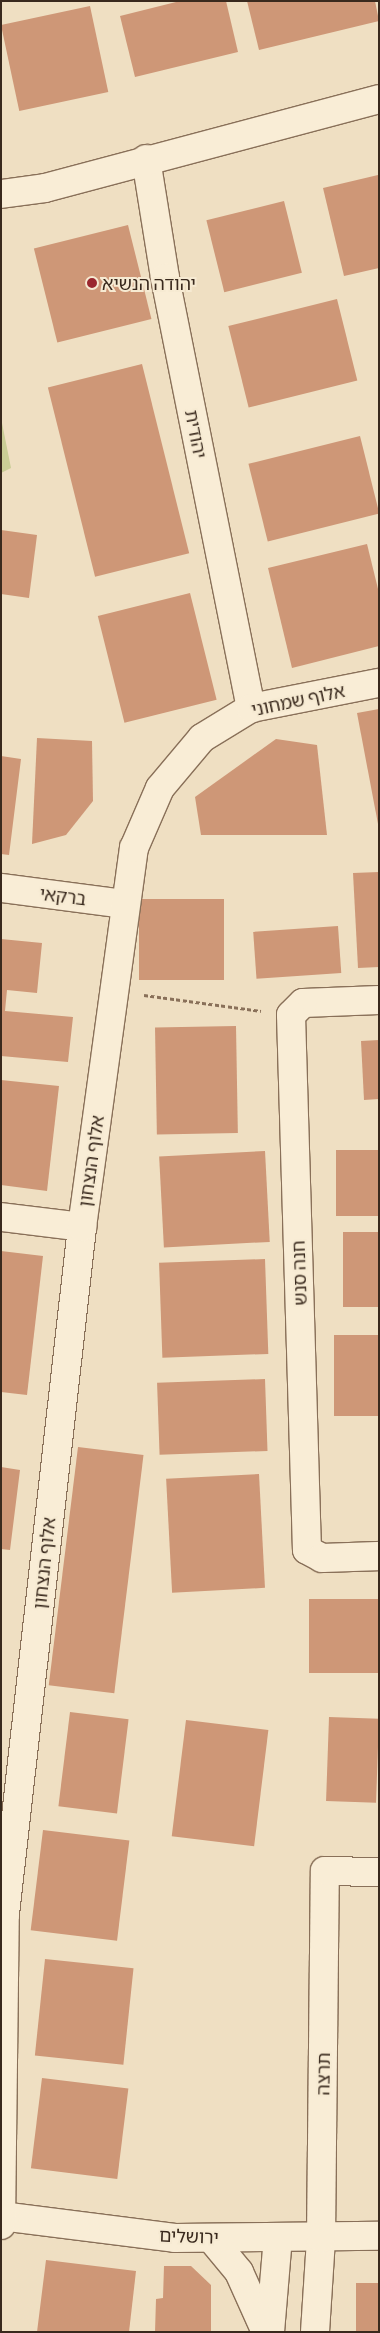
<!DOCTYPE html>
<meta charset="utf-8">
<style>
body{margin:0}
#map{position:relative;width:380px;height:2333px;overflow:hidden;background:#efdfc2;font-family:Literata,"Noto Sans Hebrew",serif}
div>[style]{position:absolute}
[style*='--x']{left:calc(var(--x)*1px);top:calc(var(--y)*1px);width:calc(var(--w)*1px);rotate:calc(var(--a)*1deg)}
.green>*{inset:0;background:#cacd96}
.building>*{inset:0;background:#ce9777;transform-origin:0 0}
.path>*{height:3px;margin-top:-1.5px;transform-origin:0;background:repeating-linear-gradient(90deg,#897059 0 4px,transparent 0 6.5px)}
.roads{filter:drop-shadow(1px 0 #897059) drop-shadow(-1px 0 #897059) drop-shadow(0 1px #897059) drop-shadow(0 -1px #897059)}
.minor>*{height:28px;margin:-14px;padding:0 14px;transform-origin:14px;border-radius:14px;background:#f9edd6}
.dots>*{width:14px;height:14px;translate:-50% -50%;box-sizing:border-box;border:2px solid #f6ead2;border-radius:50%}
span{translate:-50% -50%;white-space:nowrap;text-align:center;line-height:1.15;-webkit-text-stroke:4px #f6ead2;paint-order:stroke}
.poi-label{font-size:18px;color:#39291d}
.left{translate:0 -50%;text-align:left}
.street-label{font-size:18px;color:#39291d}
.frame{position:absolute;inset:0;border:2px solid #39291d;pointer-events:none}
</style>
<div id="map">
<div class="green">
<div style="clip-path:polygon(1px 418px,11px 468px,1px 473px)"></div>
</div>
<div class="building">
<div style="clip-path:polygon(180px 1px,226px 1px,238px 52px,135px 77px,120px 16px)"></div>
<div style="clip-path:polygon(247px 1px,375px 1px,379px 21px,259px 50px)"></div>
<div style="left:90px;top:6px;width:88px;height:91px;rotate:78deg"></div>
<div style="clip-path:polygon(378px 175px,379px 268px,344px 276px,323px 188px)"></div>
<div style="left:284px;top:201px;width:74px;height:80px;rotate:76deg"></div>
<div style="left:128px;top:225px;width:97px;height:97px;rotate:76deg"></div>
<div style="left:337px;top:299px;width:84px;height:112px;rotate:76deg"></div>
<div style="left:142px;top:364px;width:195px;height:97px;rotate:76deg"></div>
<div style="left:360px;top:436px;width:80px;height:115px;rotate:76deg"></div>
<div style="clip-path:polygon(1px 530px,37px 535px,29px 598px,1px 594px)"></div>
<div style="clip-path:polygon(367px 544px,379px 593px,379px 646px,292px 668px,268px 568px)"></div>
<div style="left:190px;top:593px;width:110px;height:95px;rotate:76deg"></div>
<div style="clip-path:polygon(379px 709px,379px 823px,378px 824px,357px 713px)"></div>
<div style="clip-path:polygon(37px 738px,92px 741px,93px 801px,66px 835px,32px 844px)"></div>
<div style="clip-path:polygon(276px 739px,317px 745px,327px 835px,201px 835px,195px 797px)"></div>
<div style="clip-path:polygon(1px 756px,21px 759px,9px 855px,1px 854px)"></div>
<div style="clip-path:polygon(379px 872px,379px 967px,358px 968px,353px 873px)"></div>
<div style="left:224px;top:899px;width:81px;height:85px;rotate:90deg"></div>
<div style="left:338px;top:926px;width:47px;height:85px;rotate:86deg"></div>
<div style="clip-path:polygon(1px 939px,42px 943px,37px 993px,7px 990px,5px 1011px,73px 1017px,68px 1062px,1px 1056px)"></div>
<div style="left:236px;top:1026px;width:107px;height:81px;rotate:89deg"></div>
<div style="clip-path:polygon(379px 1040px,379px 1099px,364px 1100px,361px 1041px)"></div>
<div style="clip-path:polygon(1px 1080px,59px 1086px,47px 1191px,1px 1185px)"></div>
<div style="left:379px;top:1150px;width:66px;height:43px;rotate:90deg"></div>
<div style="left:265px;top:1151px;width:91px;height:106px;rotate:87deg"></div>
<div style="left:379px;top:1232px;width:75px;height:36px;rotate:90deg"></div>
<div style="clip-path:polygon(1px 1251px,43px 1256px,27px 1395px,1px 1392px)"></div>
<div style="left:265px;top:1259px;width:95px;height:106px;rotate:88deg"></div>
<div style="left:379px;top:1335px;width:81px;height:45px;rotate:90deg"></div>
<div style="left:265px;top:1379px;width:72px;height:108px;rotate:88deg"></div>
<div style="left:78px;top:1447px;width:66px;height:240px;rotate:7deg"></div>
<div style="clip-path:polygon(1px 1467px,20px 1470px,10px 1550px,1px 1549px)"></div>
<div style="left:259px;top:1474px;width:114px;height:93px;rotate:87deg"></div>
<div style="left:379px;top:1599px;width:74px;height:70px;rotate:90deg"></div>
<div style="left:70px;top:1712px;width:59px;height:95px;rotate:7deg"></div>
<div style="left:329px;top:1717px;width:50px;height:84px;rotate:2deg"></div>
<div style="left:186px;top:1720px;width:83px;height:117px;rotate:7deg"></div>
<div style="left:43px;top:1830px;width:87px;height:101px;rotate:7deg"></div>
<div style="left:45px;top:1959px;width:89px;height:97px;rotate:6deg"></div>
<div style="left:42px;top:2078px;width:87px;height:91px;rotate:7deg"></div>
<div style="clip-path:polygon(46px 2260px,136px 2271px,129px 2332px,37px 2332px)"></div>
<div style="clip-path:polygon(164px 2266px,191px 2266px,211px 2285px,211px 2332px,155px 2332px,156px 2299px,163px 2298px)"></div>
<div style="left:356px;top:2283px;width:23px;height:49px"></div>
</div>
<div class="path">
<div style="--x:144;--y:995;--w:118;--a:7.8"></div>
</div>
<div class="roads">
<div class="minor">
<div style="--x:146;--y:159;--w:121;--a:80.9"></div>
<div style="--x:165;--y:278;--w:439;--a:78.7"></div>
<div style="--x:1;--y:194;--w:44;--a:-7.8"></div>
<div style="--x:45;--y:188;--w:346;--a:-14.9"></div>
<div style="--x:1;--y:888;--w:125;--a:7.4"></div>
<div style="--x:379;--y:1000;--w:76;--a:177.7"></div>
<div style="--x:303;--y:1003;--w:17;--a:135"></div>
<div style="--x:291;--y:1015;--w:535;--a:88.29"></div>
<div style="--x:307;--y:1550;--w:17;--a:28"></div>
<div style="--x:322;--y:1558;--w:57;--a:-2"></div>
<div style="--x:1;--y:1217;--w:82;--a:7"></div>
<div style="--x:1;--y:2216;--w:175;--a:7.2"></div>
<div style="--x:175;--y:2238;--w:204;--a:-0.6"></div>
<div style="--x:1;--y:2225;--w:311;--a:-89.3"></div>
<div style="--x:5;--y:1914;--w:691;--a:-83.6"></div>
<div style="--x:82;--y:1227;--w:383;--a:-82.2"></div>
<div style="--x:134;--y:848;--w:65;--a:-66.6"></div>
<div style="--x:160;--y:788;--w:65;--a:-50"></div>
<div style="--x:202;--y:738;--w:57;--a:-31.5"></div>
<div style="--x:251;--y:708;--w:130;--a:-11.1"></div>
<div style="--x:211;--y:2238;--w:44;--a:50.5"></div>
<div style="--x:239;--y:2272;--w:66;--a:65.8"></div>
<div style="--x:270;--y:2332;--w:95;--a:-85.2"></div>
<div style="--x:315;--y:2332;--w:94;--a:-86.3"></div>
<div style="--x:321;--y:2238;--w:367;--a:-89.4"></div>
<div style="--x:325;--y:1871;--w:54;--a:1.1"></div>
</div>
</div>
<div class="dots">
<div style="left:92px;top:283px;background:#9a272e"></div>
</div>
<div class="poi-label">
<span class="left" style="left:102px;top:283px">יהודה הנשיא</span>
</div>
<div class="street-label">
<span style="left:196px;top:434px;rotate:79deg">יהודית</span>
<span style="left:298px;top:700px;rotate:-12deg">אלוף שמחוני</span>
<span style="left:63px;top:896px;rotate:7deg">ברקאי</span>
<span style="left:91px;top:1161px;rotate:-82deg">אלוף הנצחון</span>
<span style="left:299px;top:1273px;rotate:-92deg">חנה סנש</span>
<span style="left:44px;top:1563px;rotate:-84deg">אלוף הנצחון</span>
<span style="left:323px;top:2074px;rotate:-89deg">תרצה</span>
<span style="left:189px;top:2236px;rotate:2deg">ירושלים</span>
</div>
<div class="frame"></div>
</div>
